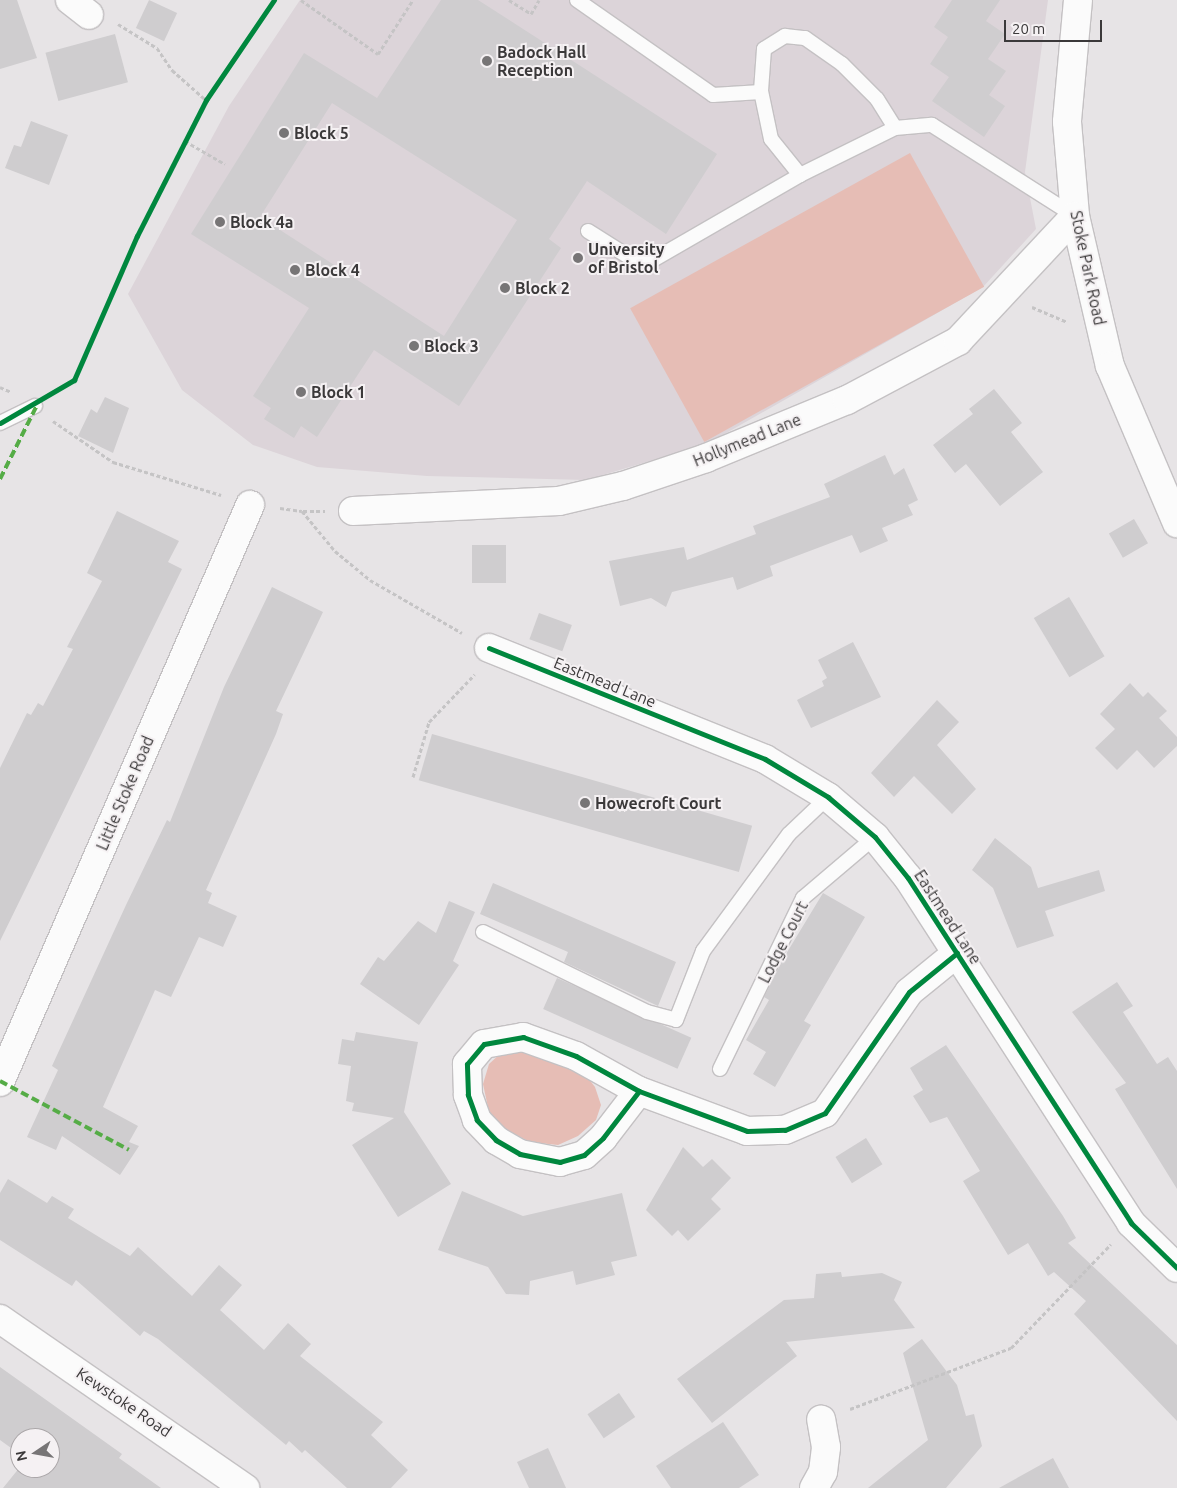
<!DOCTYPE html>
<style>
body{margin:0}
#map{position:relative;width:1177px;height:1488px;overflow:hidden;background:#e7e4e6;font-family:Ubuntu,sans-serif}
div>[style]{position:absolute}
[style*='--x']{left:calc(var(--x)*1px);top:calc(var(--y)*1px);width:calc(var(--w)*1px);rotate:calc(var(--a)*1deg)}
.built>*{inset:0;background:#dcd4d9}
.green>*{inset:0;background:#e6bdb5;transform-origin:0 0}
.building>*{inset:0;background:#cfcdcf;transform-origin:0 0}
.path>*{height:3px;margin-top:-1.5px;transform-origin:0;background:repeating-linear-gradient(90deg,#c5c4c5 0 4px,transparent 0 6.5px)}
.roads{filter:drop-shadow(1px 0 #c4c1c3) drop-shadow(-1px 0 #c4c1c3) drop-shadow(0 1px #c4c1c3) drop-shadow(0 -1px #c4c1c3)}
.service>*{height:14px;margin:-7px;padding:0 7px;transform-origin:7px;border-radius:7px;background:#fbfbfb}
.minor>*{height:28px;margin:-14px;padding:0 14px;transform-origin:14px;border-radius:14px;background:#fbfbfb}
.quiet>*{height:4px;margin-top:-2px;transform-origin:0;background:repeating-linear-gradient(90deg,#55ac46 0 8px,transparent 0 12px)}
.cycleway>*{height:5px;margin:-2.5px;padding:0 2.5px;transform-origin:2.5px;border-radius:2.5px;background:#00873e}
.dots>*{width:14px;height:14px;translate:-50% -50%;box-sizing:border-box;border:2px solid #f5f1f3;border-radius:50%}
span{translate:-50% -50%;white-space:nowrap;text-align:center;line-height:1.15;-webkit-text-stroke:4px #f5f1f3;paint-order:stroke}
.poi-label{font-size:16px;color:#3b393a;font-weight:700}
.left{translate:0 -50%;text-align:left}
.street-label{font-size:16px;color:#3b393a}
.north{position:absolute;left:10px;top:1428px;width:50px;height:50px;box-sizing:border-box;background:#f5f1f3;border:1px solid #aba7a9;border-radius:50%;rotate:258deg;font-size:14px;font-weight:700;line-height:20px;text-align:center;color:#3b393a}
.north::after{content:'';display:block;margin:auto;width:18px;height:22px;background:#777576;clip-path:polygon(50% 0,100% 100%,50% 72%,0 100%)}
.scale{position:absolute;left:1004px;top:20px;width:98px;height:22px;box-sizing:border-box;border:2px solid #3b393a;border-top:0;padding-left:6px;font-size:15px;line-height:18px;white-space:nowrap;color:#3b393a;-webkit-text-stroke:4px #f5f1f3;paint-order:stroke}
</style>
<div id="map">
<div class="built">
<div style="clip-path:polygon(300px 0,1048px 0,1025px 172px,1036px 229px,983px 287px,707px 444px,586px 480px,427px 476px,317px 467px,253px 445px,182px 390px,128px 294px,229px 106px)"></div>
</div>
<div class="green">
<div style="left:910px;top:153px;width:153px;height:320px;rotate:61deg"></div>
<div style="clip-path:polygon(519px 1050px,585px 1074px,595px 1087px,601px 1105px,596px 1120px,578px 1136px,558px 1145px,530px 1142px,505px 1129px,489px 1112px,483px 1084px,489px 1064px,501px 1053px)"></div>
</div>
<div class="building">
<div style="clip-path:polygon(0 0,17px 0,37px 58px,0 69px)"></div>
<div style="left:149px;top:0;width:31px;height:31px;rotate:25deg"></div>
<div style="clip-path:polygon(evenodd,441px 0,478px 0,717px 154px,666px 234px,587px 181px,549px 239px,561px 248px,459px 406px,374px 350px,317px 437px,301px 426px,294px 438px,264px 419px,271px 408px,253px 396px,309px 308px,191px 234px,304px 53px,377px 98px,441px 0,332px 103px,517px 220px,444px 336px,260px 217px,332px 103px)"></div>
<div style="clip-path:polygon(952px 0,1000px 0,986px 21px,1005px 34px,988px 59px,1006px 71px,989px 95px,1005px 106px,984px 137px,932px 101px,949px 77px,930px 64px,948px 37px,934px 27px)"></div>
<div style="left:115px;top:34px;width:50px;height:72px;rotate:75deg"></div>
<div style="clip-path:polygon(31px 121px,68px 135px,49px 185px,5px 168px,14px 145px,21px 147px)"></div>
<div style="clip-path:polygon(994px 389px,1022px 423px,1011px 432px,1043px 472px,1000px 506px,966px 464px,955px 473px,933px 445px,973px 414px,969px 409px)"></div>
<div style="clip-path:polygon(105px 397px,129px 408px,113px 453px,78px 436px,91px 409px,97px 413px)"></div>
<div style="clip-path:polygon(885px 455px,894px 475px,904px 468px,918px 500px,908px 505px,913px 515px,882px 528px,888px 541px,860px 553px,852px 535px,770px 566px,773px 576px,737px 590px,733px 577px,672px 592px,666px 607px,651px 598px,620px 606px,609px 561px,684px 547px,687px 560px,756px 534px,753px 526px,830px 497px,824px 484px)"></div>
<div style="clip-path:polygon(117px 511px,179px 541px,168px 562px,182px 569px,0 941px,0 768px,27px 713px,31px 715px,38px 703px,43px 706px,73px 649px,67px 647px,102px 581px,87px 573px)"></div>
<div style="left:1134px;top:519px;width:28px;height:29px;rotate:60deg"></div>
<div style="left:472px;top:545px;width:34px;height:38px"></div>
<div style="clip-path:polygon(272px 587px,323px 612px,276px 711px,283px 714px,276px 734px,206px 890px,212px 893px,208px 903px,237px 916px,223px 947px,199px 937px,171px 997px,155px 990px,103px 1107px,138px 1126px,129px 1142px,139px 1146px,120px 1175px,62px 1136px,56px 1150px,27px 1137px,58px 1070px,52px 1066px,126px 905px,167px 820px,170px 822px,224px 687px)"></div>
<div style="left:1069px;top:597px;width:69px;height:41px;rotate:59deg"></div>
<div style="left:539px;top:613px;width:35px;height:28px;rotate:20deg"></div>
<div style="clip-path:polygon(853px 642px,881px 697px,811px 728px,797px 700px,824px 686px,822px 681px,827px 678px,818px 660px)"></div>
<div style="clip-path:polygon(1130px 683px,1143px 697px,1148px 692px,1167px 711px,1159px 718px,1177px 737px,1177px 746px,1154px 768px,1137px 750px,1117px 770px,1095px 748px,1115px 729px,1100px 714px)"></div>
<div style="clip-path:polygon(937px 700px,959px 722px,937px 745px,976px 789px,952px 814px,914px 776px,894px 797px,871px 773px)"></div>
<div style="left:432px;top:734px;width:333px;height:48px;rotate:16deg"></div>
<div style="clip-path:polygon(995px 838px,1031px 867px,1038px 888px,1099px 870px,1105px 891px,1045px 911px,1054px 936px,1017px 948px,993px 888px,972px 870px)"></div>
<div style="clip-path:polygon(493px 883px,676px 962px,658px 1006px,564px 962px,568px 952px,480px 914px)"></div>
<div style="clip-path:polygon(823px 893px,865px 917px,804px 1021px,811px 1025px,775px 1087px,753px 1074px,766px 1052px,746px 1040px,769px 1000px,764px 997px,783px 959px)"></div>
<div style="clip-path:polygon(449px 901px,475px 912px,453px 961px,459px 965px,419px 1025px,360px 984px,378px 957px,384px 961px,418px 921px,436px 933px)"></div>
<div style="left:557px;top:978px;width:147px;height:34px;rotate:24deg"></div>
<div style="clip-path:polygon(1117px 982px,1133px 1006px,1123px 1012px,1157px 1064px,1168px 1057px,1177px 1071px,1177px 1189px,1115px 1089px,1126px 1083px,1072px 1012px)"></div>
<div style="clip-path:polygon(356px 1032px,418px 1042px,404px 1112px,451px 1184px,398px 1217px,352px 1145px,394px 1118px,352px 1111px,354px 1103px,346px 1101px,351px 1066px,338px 1064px,342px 1039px,354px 1041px)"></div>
<div style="clip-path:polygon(946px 1045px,1063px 1216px,1076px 1238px,1068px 1243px,1177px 1345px,1177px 1421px,1074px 1314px,1086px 1301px,1054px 1272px,1048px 1276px,1028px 1243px,1008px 1255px,963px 1181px,980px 1171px,947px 1117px,930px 1123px,913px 1096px,923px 1090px,910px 1068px)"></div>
<div style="left:866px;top:1138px;width:31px;height:36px;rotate:58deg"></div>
<div style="clip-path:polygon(683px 1147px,703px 1167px,712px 1159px,731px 1178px,711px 1199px,721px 1209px,688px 1241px,678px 1230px,672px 1236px,646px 1210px)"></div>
<div style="clip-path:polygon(8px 1179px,47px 1203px,52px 1196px,74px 1209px,68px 1218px,130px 1256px,138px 1247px,192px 1296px,219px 1265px,242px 1285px,220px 1310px,264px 1350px,288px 1323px,311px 1344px,300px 1356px,383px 1422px,371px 1435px,408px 1470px,391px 1488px,347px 1488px,305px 1450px,302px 1453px,289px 1441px,286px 1445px,158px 1339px,144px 1331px,140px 1336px,76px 1280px,72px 1286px,0 1240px,0 1193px)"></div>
<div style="clip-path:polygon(462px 1191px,523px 1216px,622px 1193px,637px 1256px,611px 1262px,615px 1275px,576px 1285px,573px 1271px,530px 1281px,529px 1295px,506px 1294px,488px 1267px,438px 1250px)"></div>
<div style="clip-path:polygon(841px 1272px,842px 1277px,882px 1273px,902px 1282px,894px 1300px,915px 1328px,786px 1342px,797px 1356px,712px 1423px,677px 1379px,784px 1300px,814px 1298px,816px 1274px)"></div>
<div style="clip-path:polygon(922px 1339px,957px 1385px,966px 1416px,974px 1414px,982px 1446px,946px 1488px,868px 1488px,928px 1440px,903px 1353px)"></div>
<div style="clip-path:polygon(0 1367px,122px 1454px,119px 1458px,161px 1488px,3px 1488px,20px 1467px,50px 1468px,50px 1438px,20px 1438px,20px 1465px,13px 1460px,18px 1453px,0 1440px)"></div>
<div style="left:619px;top:1393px;width:29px;height:38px;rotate:56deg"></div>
<div style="clip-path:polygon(723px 1422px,759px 1475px,739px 1488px,671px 1488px,656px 1466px)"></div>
<div style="clip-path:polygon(548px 1448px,566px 1488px,529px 1488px,517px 1462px)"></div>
<div style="clip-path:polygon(1053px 1458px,1069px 1488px,999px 1488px)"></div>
</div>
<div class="path">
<div style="--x:301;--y:0;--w:94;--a:35"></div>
<div style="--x:378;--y:54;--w:64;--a:-57.1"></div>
<div style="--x:509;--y:0;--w:26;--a:32"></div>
<div style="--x:531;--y:14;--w:16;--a:-60"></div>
<div style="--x:118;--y:24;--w:46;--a:31.6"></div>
<div style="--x:157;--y:48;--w:27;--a:56"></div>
<div style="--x:172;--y:70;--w:45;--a:41.4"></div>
<div style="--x:185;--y:141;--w:46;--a:29.9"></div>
<div style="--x:1032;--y:307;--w:38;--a:23"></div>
<div style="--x:0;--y:387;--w:12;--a:24"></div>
<div style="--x:53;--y:421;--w:73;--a:34.3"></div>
<div style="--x:113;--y:462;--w:113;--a:17"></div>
<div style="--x:280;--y:508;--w:22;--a:8"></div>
<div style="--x:302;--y:511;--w:52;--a:50.5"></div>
<div style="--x:335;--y:551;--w:45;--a:39.6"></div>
<div style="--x:370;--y:580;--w:106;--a:29.9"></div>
<div style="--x:303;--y:511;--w:22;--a:0"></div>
<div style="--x:413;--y:777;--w:57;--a:-73.8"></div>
<div style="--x:429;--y:722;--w:66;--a:-46.2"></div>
<div style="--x:850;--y:1409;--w:172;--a:-20.8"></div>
<div style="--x:1011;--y:1348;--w:144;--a:-46.1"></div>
</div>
<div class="roads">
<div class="service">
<div style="--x:577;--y:0;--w:166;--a:34.9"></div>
<div style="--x:713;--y:95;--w:48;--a:-3.6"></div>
<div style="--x:800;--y:175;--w:46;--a:-128.9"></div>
<div style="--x:771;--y:139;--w:49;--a:-101.8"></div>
<div style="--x:761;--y:91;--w:42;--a:-85.9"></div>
<div style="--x:764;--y:49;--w:25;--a:-32"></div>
<div style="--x:785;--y:36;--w:20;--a:6"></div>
<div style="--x:805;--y:38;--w:45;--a:35.1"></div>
<div style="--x:842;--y:64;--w:49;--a:45"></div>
<div style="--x:877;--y:99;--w:34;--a:58"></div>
<div style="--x:588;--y:231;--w:58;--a:32.3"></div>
<div style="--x:637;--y:262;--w:16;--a:-7"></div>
<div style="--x:653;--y:260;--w:170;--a:-30"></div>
<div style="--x:800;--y:175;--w:106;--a:-26.3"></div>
<div style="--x:895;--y:128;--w:37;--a:-5"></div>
<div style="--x:932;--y:125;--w:169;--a:32.5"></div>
<div style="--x:0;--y:423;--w:39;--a:-26"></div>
<div style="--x:483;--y:932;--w:182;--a:26"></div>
<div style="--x:647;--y:1012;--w:30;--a:15"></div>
<div style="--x:676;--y:1020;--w:74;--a:-68.6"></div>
<div style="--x:703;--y:951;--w:145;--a:-53.7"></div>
<div style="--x:789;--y:834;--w:54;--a:-43.5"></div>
<div style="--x:720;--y:1069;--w:190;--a:-64.1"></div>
<div style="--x:803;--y:898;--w:94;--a:-40.3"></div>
</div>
<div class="minor">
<div style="--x:70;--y:0;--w:24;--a:38"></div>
<div style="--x:1078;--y:0;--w:122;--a:95.2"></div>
<div style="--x:1067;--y:122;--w:94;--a:85.1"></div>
<div style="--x:1075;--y:216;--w:154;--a:76.9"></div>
<div style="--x:1110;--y:366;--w:171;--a:66.9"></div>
<div style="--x:353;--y:511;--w:206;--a:-2.8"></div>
<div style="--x:559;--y:501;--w:66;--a:-13.2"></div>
<div style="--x:623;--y:486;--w:88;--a:-18.6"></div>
<div style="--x:706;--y:458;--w:152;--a:-22.4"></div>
<div style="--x:847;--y:400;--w:126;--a:-28"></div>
<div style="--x:958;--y:341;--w:171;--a:-46.9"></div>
<div style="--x:489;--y:648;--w:297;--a:21.9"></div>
<div style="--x:765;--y:759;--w:74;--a:31.1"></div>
<div style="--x:828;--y:797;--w:62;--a:40.4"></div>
<div style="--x:875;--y:837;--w:53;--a:51.2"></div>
<div style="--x:908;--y:878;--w:411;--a:57.1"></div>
<div style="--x:1131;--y:1223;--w:64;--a:44.4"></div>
<div style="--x:0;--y:1082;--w:629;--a:-66.57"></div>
<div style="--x:639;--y:1091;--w:59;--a:127.5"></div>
<div style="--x:603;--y:1138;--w:25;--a:138"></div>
<div style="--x:584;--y:1155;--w:25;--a:164"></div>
<div style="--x:560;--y:1162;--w:41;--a:-168.7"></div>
<div style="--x:520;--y:1154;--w:28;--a:-150"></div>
<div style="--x:496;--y:1140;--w:28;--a:-134"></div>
<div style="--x:477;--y:1120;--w:27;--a:-110"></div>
<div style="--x:468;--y:1095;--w:31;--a:-92"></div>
<div style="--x:467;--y:1064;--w:26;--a:-50"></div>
<div style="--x:484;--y:1044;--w:40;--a:-10"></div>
<div style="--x:523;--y:1037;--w:56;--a:19.7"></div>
<div style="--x:576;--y:1056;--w:72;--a:29.1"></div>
<div style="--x:639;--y:1091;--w:115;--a:20.3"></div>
<div style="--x:747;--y:1131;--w:38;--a:-2"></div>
<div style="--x:785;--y:1130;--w:43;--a:-23"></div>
<div style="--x:825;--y:1113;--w:147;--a:-55.2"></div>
<div style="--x:909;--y:992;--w:62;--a:-39.1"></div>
<div style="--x:0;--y:1319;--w:298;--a:34.6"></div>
<div style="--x:814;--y:1488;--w:18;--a:-61"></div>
<div style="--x:823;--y:1472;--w:25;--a:-83"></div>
<div style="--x:826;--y:1447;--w:28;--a:-100"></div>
</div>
</div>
<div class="quiet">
<div style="--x:0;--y:479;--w:83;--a:-63.4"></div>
<div style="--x:0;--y:1081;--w:146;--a:28.1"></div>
</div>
<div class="cycleway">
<div style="--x:0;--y:423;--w:86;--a:-30.2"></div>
<div style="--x:74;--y:380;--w:157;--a:-66.4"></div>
<div style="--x:137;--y:236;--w:153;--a:-63.1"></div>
<div style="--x:206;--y:100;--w:121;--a:-55.8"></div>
<div style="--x:489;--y:648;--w:297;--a:21.9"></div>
<div style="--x:765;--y:759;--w:74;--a:31.1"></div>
<div style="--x:828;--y:797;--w:62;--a:40.4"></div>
<div style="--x:875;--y:837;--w:53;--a:51.2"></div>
<div style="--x:908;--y:878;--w:411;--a:57.1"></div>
<div style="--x:1131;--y:1223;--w:64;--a:44.4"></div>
<div style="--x:639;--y:1091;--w:59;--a:127.5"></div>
<div style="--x:603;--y:1138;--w:25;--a:138"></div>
<div style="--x:584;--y:1155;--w:25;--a:164"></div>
<div style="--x:560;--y:1162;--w:41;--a:-168.7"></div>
<div style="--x:520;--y:1154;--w:28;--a:-150"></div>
<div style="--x:496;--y:1140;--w:28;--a:-134"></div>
<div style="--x:477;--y:1120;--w:27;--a:-110"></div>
<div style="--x:468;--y:1095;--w:31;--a:-92"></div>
<div style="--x:467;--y:1064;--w:26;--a:-50"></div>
<div style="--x:484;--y:1044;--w:40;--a:-10"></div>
<div style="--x:523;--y:1037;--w:56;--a:19.7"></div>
<div style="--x:576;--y:1056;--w:72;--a:29.1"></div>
<div style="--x:639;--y:1091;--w:115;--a:20.3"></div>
<div style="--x:747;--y:1131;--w:38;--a:-2"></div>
<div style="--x:785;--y:1130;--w:43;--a:-23"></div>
<div style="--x:825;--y:1113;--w:147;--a:-55.2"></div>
<div style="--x:909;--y:992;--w:62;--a:-39.1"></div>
</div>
<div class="dots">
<div style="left:487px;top:61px;background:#777576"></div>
<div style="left:284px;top:133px;background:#777576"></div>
<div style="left:220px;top:222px;background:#777576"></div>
<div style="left:578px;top:258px;background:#777576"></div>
<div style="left:295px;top:270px;background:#777576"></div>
<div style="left:505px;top:288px;background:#777576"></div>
<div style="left:414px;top:346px;background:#777576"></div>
<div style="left:301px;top:392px;background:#777576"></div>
<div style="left:585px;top:803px;background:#777576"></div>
</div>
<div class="poi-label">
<span class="left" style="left:497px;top:61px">Badock Hall<br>Reception</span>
<span class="left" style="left:294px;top:133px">Block 5</span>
<span class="left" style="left:230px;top:222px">Block 4a</span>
<span class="left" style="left:588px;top:258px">University<br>of Bristol</span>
<span class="left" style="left:305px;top:270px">Block 4</span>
<span class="left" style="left:515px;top:288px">Block 2</span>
<span class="left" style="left:424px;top:346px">Block 3</span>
<span class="left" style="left:311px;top:392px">Block 1</span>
<span class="left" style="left:595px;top:803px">Howecroft Court</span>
</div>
<div class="street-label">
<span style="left:1088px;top:268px;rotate:78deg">Stoke Park Road</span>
<span style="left:747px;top:440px;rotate:-22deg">Hollymead Lane</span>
<span style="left:605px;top:682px;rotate:22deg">Eastmead Lane</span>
<span style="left:125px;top:793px;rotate:-67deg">Little Stoke Road</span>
<span style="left:948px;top:917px;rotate:57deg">Eastmead Lane</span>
<span style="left:783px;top:942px;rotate:-63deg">Lodge Court</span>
<span style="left:124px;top:1402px;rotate:34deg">Kewstoke Road</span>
</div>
<div class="north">N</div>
<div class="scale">20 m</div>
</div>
